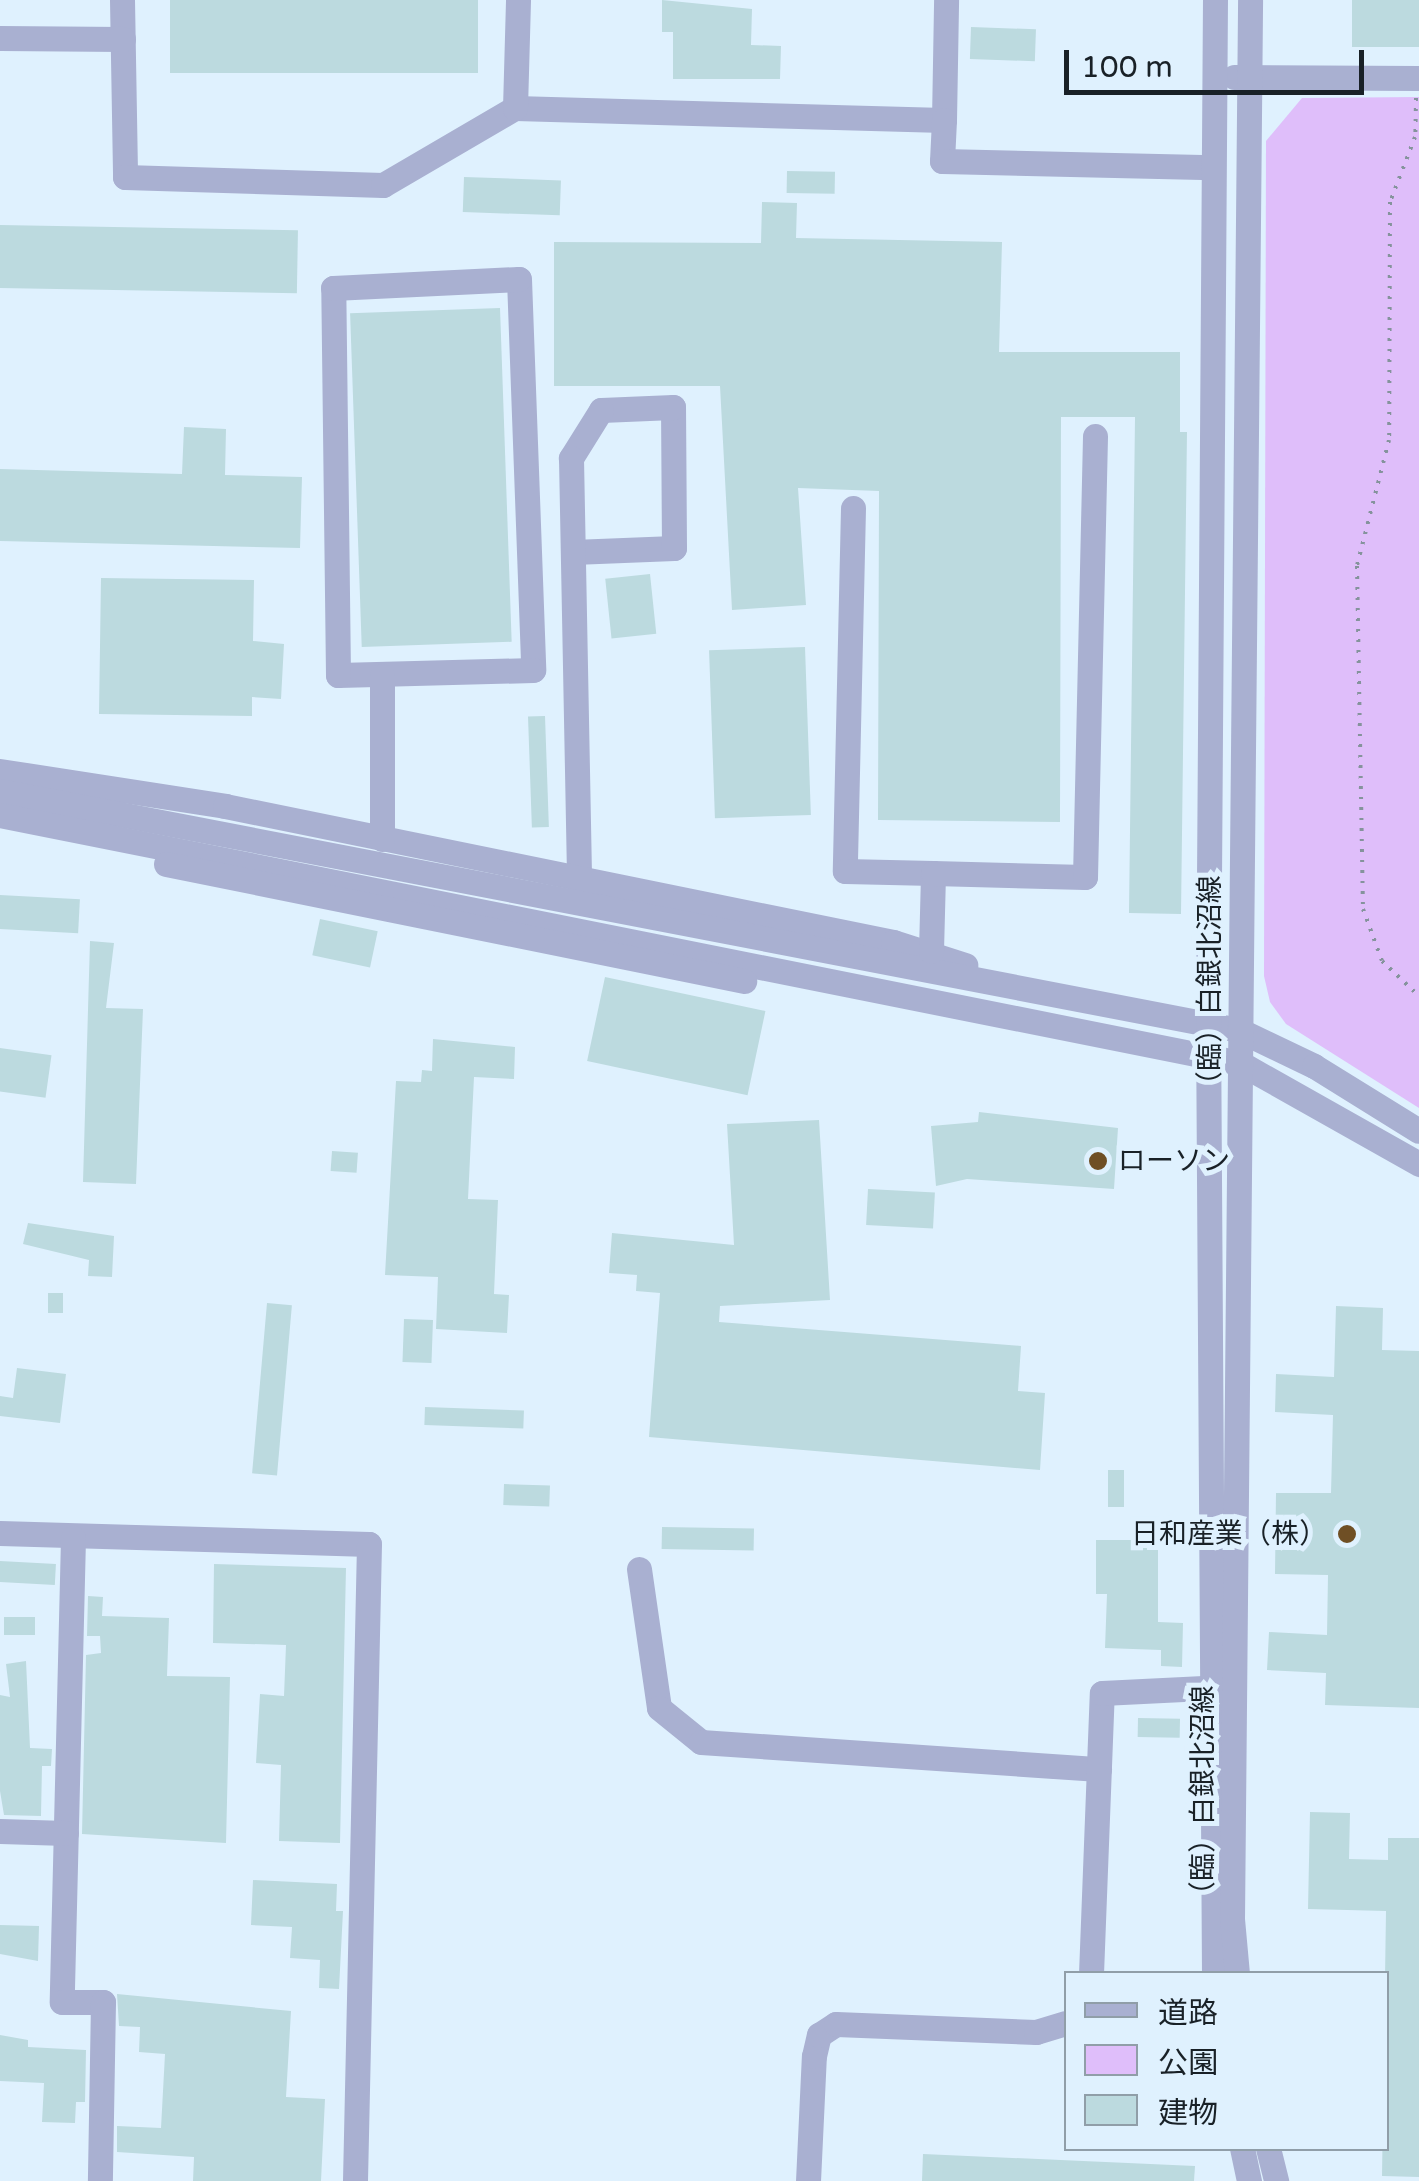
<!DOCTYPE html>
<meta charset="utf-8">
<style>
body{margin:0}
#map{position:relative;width:1419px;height:2181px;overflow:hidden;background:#dff1fe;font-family:"Varela Round","Noto Sans JP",sans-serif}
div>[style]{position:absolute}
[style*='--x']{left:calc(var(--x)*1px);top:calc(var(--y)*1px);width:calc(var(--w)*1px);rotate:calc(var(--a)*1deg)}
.green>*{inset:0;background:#dfbefa}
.building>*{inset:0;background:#bcdadf;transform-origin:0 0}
.path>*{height:4px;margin-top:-2px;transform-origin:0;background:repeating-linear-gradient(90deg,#85939c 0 2.5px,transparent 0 10.5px)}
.minor>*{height:25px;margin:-12.5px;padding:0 12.5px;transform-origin:12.5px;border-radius:12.5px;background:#a9b0d1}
.dots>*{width:28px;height:28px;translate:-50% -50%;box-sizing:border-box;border:5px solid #dff1fe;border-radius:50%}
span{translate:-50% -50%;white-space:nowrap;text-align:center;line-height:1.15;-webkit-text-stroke:10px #dff1fe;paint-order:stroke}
.street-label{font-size:28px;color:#192127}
.poi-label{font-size:28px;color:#192127}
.left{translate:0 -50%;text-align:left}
.right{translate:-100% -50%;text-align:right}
.legend{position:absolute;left:1064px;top:1971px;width:325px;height:180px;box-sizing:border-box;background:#dff1fe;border:2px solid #909ea8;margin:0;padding:12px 18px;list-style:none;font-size:30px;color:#192127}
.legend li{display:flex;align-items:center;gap:20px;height:50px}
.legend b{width:50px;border:2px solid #909ea8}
.scale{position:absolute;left:1064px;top:50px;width:300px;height:45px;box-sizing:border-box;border:5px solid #192127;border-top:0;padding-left:12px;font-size:30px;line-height:35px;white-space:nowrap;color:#192127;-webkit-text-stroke:8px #dff1fe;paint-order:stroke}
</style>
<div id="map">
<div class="green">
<div style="clip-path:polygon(1419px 97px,1419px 1108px,1286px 1024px,1270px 1002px,1264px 976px,1266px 141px,1302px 98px)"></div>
</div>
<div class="building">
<div style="left:170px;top:0;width:308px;height:73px"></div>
<div style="clip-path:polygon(662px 0,752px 9px,751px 45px,781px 46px,780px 79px,673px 79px,673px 32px,662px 32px)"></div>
<div style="left:1352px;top:0;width:67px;height:47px"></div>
<div style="left:971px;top:27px;width:65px;height:32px;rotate:2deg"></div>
<div style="left:787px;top:171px;width:48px;height:22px;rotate:1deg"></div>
<div style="left:464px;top:177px;width:97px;height:35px;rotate:2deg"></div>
<div style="clip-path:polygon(762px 202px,797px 203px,796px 238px,1002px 242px,999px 352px,1180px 352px,1180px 432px,1187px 432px,1181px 914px,1129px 913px,1135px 417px,1061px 417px,1060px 822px,878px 820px,879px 491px,798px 488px,806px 605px,732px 610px,720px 386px,554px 386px,554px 242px,761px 243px)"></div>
<div style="left:0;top:225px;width:298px;height:63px;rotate:1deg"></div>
<div style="left:500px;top:308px;width:334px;height:150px;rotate:88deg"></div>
<div style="clip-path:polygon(184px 427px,226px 429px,225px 475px,302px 477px,300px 548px,0 541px,0 469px,182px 474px)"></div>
<div style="left:650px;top:574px;width:60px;height:45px;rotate:84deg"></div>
<div style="clip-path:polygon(101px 578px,254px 580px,253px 641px,284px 644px,281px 699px,252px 697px,252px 716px,99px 714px)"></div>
<div style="left:805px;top:647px;width:168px;height:96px;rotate:88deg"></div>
<div style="left:545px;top:716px;width:111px;height:17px;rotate:88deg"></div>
<div style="left:0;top:895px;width:80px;height:34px;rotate:3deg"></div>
<div style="left:320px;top:919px;width:59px;height:37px;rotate:12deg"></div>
<div style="clip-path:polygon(90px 941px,114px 943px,106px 1008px,143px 1009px,136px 1184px,83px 1182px)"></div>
<div style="left:605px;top:977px;width:164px;height:86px;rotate:12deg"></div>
<div style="clip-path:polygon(433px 1039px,515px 1047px,514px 1079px,474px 1077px,468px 1199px,498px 1200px,494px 1294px,509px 1295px,507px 1333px,436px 1329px,438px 1277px,385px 1275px,396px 1081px,421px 1082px,422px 1070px,432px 1071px)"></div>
<div style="left:0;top:1048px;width:52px;height:43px;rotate:8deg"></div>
<div style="clip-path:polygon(979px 1112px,1118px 1128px,1114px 1189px,967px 1179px,936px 1186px,931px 1126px,978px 1122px)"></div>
<div style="clip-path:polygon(819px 1120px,830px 1300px,720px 1306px,719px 1322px,1021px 1346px,1018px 1391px,1045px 1393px,1040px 1470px,649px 1437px,660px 1293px,636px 1291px,637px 1275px,609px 1273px,612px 1233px,734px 1245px,727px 1124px)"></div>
<div style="left:332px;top:1151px;width:26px;height:20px;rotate:4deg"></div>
<div style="left:868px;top:1189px;width:67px;height:36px;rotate:3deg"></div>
<div style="clip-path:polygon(28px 1223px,114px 1236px,112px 1277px,88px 1276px,89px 1260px,23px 1244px)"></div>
<div style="left:48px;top:1293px;width:15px;height:20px"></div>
<div style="left:267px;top:1303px;width:25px;height:171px;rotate:5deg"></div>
<div style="clip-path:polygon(1336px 1306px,1383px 1308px,1382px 1350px,1419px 1351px,1419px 1708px,1325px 1705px,1326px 1673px,1267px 1670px,1269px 1632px,1327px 1635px,1328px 1575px,1275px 1574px,1276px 1493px,1331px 1493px,1333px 1415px,1275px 1412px,1276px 1374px,1334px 1377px)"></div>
<div style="left:404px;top:1319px;width:29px;height:43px;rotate:2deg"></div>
<div style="clip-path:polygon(17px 1368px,66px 1374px,60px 1423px,0 1416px,0 1396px,13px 1398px)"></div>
<div style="left:425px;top:1407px;width:99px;height:18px;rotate:2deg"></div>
<div style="left:1108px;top:1470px;width:16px;height:37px"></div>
<div style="left:504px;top:1484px;width:46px;height:21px;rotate:2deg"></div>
<div style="left:662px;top:1527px;width:92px;height:22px;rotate:1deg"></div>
<div style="clip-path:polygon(1096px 1540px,1158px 1540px,1158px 1622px,1183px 1623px,1182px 1667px,1161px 1666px,1161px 1650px,1105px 1648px,1107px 1594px,1096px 1594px)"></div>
<div style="left:0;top:1561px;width:56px;height:21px;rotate:3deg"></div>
<div style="clip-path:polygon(214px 1564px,346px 1568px,340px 1843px,279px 1841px,281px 1765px,256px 1763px,260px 1694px,284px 1696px,286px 1645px,213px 1643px)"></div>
<div style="clip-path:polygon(88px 1596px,103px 1597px,102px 1616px,169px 1618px,167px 1676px,230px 1677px,226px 1843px,82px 1834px,86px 1655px,101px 1653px,100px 1636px,87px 1636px)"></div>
<div style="left:4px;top:1617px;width:31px;height:18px"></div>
<div style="clip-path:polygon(26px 1661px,30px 1748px,52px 1749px,51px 1766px,42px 1766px,41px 1816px,4px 1815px,0 1791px,0 1695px,10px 1697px,6px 1664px)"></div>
<div style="left:1138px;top:1718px;width:42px;height:19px;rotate:1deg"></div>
<div style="clip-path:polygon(1310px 1812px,1350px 1813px,1349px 1859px,1388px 1860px,1388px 1838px,1419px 1838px,1419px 2177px,1382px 2176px,1386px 1911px,1308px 1909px)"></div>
<div style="clip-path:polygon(253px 1880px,337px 1884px,336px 1911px,343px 1911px,339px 1989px,319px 1988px,320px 1960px,290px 1958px,292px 1927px,251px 1925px)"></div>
<div style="clip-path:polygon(0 1925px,39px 1926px,38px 1961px,0 1954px)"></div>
<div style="clip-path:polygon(117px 1994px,291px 2011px,286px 2097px,325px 2099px,321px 2181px,193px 2181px,194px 2157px,117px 2152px,117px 2126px,161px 2128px,165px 2054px,139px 2052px,140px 2027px,119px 2026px)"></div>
<div style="clip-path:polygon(0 2035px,28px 2040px,28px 2047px,86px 2050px,85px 2102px,76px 2102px,75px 2123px,42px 2122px,44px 2083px,0 2081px)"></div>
<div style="clip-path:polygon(923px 2154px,1195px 2166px,1194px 2181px,922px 2181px)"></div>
</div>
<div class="path">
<div style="--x:1416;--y:98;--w:39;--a:91"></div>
<div style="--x:1415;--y:137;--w:70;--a:111"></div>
<div style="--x:1390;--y:202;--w:238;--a:90.2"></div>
<div style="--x:1389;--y:440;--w:130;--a:104.3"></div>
<div style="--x:1357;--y:566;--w:343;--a:89"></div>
<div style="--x:1363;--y:909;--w:55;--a:69.9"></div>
<div style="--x:1382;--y:961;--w:51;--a:43.4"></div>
</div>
<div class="minor">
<div style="--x:122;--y:0;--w:177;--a:89"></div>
<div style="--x:125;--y:177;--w:258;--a:1.8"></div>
<div style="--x:383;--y:185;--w:153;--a:-30.3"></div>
<div style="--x:515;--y:108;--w:429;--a:1.6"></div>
<div style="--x:944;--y:120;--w:120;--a:-89"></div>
<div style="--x:0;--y:38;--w:123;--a:0.5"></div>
<div style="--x:1234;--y:77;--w:185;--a:0.3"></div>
<div style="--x:515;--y:108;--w:108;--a:-88.4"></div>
<div style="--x:944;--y:120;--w:41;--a:92.8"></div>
<div style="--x:942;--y:161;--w:271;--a:1.3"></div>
<div style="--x:519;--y:279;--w:391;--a:87.9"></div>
<div style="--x:533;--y:670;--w:195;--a:178.5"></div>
<div style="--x:338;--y:675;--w:387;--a:-90.7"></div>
<div style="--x:333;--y:288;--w:186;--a:-2.8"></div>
<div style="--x:853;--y:508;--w:363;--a:91.3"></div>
<div style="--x:845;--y:871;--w:88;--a:1.3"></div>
<div style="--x:573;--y:552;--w:101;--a:-2.3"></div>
<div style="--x:674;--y:548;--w:141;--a:-90.4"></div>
<div style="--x:673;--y:407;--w:72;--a:177.6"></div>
<div style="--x:601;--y:410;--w:57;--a:122"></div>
<div style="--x:571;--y:458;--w:421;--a:88.9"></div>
<div style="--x:0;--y:771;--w:228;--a:8.8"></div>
<div style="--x:225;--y:806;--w:682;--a:11.51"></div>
<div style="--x:893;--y:942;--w:76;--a:17.7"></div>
<div style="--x:0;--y:791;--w:1262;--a:10.92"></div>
<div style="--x:1239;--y:1030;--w:83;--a:25.6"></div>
<div style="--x:1314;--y:1066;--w:123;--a:31.8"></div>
<div style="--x:0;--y:815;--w:1265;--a:11.31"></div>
<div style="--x:1240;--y:1063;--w:206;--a:29.4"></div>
<div style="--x:382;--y:839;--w:163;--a:-90"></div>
<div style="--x:166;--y:864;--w:590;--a:11.44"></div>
<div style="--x:931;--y:951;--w:78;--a:-88.5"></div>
<div style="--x:933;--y:873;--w:152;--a:1.5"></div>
<div style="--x:1085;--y:877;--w:441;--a:-88.7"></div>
<div style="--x:0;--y:1533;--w:369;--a:1.7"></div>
<div style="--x:369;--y:1544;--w:637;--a:91.26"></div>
<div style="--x:73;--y:1538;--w:464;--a:91.4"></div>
<div style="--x:62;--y:2002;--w:41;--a:0"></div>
<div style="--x:103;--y:2002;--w:179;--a:91"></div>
<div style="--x:639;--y:1569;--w:140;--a:81.8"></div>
<div style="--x:659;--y:1708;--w:54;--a:39"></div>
<div style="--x:701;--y:1742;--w:399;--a:3.9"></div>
<div style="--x:0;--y:1831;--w:66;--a:1.7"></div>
<div style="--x:1091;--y:1974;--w:281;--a:-87.8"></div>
<div style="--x:1102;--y:1693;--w:122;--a:-2.8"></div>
<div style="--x:1214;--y:1974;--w:947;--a:-90.36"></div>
<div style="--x:1208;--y:1027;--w:1027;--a:-89.61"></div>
<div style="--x:1237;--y:1974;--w:55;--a:-95.2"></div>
<div style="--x:1232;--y:1919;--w:1919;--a:-89.46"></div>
<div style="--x:1242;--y:2148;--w:34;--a:78"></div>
<div style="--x:1268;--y:2148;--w:34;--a:76"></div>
<div style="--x:808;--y:2181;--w:125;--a:-87.3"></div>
<div style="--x:814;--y:2056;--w:22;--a:-77"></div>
<div style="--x:819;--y:2035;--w:20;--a:-33"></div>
<div style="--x:836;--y:2024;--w:200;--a:2.3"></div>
<div style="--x:1036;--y:2032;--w:31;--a:-17"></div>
</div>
<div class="dots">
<div style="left:1098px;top:1161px;background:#6f4f25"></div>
<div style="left:1347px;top:1534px;background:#6f4f25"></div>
</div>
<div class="street-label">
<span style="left:1210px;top:987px;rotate:-90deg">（臨）白銀北沼線</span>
<span style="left:1203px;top:1797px;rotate:-90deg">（臨）白銀北沼線</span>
</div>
<div class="poi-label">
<span class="left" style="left:1118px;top:1161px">ローソン</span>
<span class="right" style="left:1327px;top:1534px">日和産業（株）</span>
</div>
<ul class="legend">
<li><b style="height:12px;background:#a9b0d1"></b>道路</li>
<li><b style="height:28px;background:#dfbefa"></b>公園</li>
<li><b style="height:28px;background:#bcdadf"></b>建物</li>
</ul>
<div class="scale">100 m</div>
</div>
